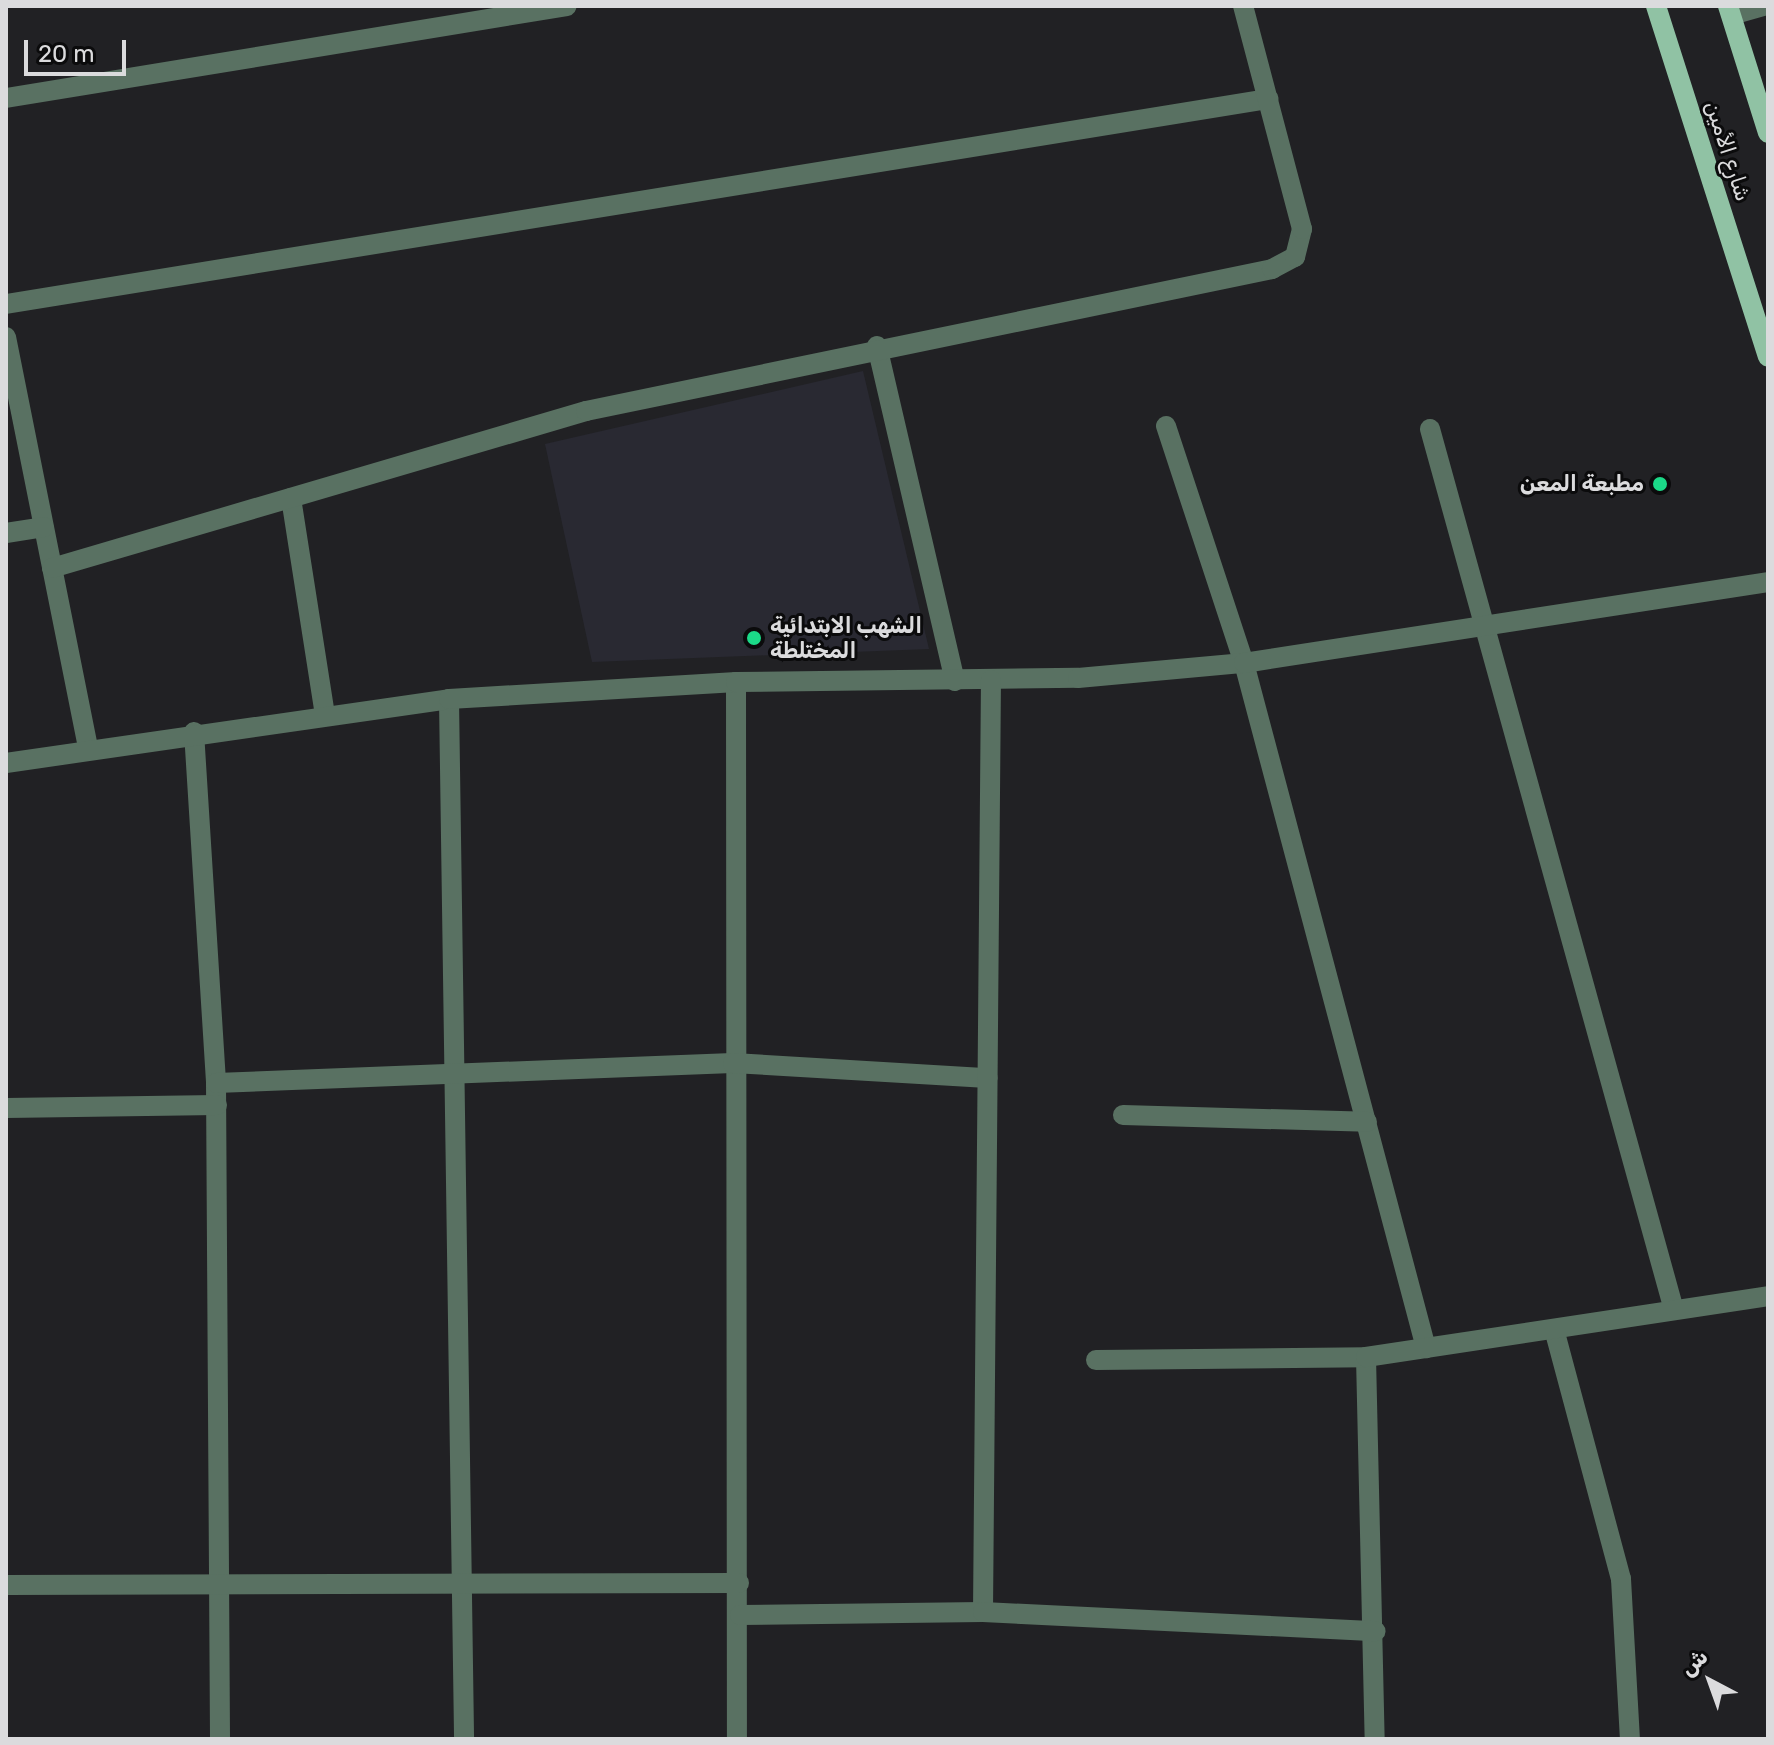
<!DOCTYPE html>
<meta charset="utf-8">
<style>
body{margin:0}
#map{position:relative;width:1774px;height:1745px;overflow:hidden;background:#212124;font-family:Rubik,"Noto Naskh Arabic",sans-serif}
div>[style]{position:absolute}
[style*='--x']{left:calc(var(--x)*1px);top:calc(var(--y)*1px);width:calc(var(--w)*1px);rotate:calc(var(--a)*1deg)}
.built>*{inset:0;background:#292932}
.minor>*{height:20px;margin:-10px;padding:0 10px;transform-origin:10px;border-radius:10px;background:#597162}
.major>*{height:20px;margin:-10px;padding:0 10px;transform-origin:10px;border-radius:10px;background:#90c2a4}
.dots>*{width:22px;height:22px;translate:-50% -50%;box-sizing:border-box;border:4px solid #0b0b0c;border-radius:50%}
span{translate:-50% -50%;white-space:nowrap;text-align:center;line-height:1.15;-webkit-text-stroke:6px #0b0b0c;paint-order:stroke}
.street-label{font-size:22px;color:#dbdbdd}
.poi-label{font-size:22px;color:#dbdbdd;font-weight:700}
.right{translate:-100% -50%;text-align:right}
.left{translate:0 -50%;text-align:left}
.frame{position:absolute;inset:0;border:8px solid #dbdbdd;pointer-events:none}
.north{position:absolute;left:1670px;top:1641px;width:80px;height:80px;-webkit-text-stroke:6px #0b0b0c;paint-order:stroke;rotate:319deg;font-size:22px;font-weight:700;line-height:32px;text-align:center;color:#dbdbdd}
.north::after{content:'';display:block;margin:auto;width:28px;height:36px;background:#dbdbdd;clip-path:polygon(50% 0,100% 100%,50% 72%,0 100%)}
.scale{position:absolute;left:24px;top:40px;width:102px;height:36px;box-sizing:border-box;border:4px solid #dbdbdd;border-top:0;padding-left:10px;font-size:24px;line-height:28px;white-space:nowrap;color:#dbdbdd;-webkit-text-stroke:6px #0b0b0c;paint-order:stroke}
</style>
<div id="map">
<div class="built">
<div style="clip-path:polygon(863px 371px,929px 649px,592px 662px,545px 444px)"></div>
</div>
<div class="minor">
<div style="--x:1732;--y:15;--w:33;--a:-16"></div>
<div style="--x:6;--y:98;--w:568;--a:-9.31"></div>
<div style="--x:6;--y:304;--w:1279;--a:-9.23"></div>
<div style="--x:6;--y:337;--w:419;--a:78.7"></div>
<div style="--x:877;--y:346;--w:344;--a:76.9"></div>
<div style="--x:1166;--y:426;--w:250;--a:71.8"></div>
<div style="--x:1244;--y:663;--w:709;--a:75.12"></div>
<div style="--x:1430;--y:429;--w:914;--a:74.52"></div>
<div style="--x:291;--y:498;--w:220;--a:81.1"></div>
<div style="--x:6;--y:533;--w:38;--a:-9"></div>
<div style="--x:52;--y:568;--w:557;--a:-16.38"></div>
<div style="--x:586;--y:411;--w:701;--a:-11.69"></div>
<div style="--x:1272;--y:269;--w:26;--a:-28"></div>
<div style="--x:1295;--y:257;--w:29;--a:-76"></div>
<div style="--x:1302;--y:229;--w:231;--a:-104.8"></div>
<div style="--x:736;--y:682;--w:1057;--a:89.95"></div>
<div style="--x:449;--y:699;--w:1040;--a:89.17"></div>
<div style="--x:194;--y:732;--w:352;--a:86.4"></div>
<div style="--x:216;--y:1083;--w:656;--a:89.65"></div>
<div style="--x:6;--y:763;--w:448;--a:-8.2"></div>
<div style="--x:449;--y:699;--w:288;--a:-3.4"></div>
<div style="--x:736;--y:682;--w:342;--a:-0.7"></div>
<div style="--x:1078;--y:678;--w:167;--a:-5.2"></div>
<div style="--x:1244;--y:663;--w:530;--a:-8.79"></div>
<div style="--x:216;--y:1083;--w:517;--a:-2.22"></div>
<div style="--x:733;--y:1063;--w:255;--a:3.4"></div>
<div style="--x:6;--y:1108;--w:211;--a:-0.8"></div>
<div style="--x:1123;--y:1115;--w:244;--a:1.6"></div>
<div style="--x:1554;--y:1329;--w:259;--a:75"></div>
<div style="--x:1621;--y:1579;--w:160;--a:86.8"></div>
<div style="--x:1366;--y:1357;--w:382;--a:88.7"></div>
<div style="--x:1096;--y:1360;--w:270;--a:-0.6"></div>
<div style="--x:1366;--y:1357;--w:407;--a:-8.6"></div>
<div style="--x:6;--y:1585;--w:733;--a:-0.16"></div>
<div style="--x:983;--y:1612;--w:932;--a:-89.51"></div>
<div style="--x:740;--y:1615;--w:243;--a:-0.7"></div>
<div style="--x:983;--y:1612;--w:393;--a:2.8"></div>
</div>
<div class="major">
<div style="--x:1656;--y:6;--w:368;--a:72.3"></div>
<div style="--x:1728;--y:6;--w:133;--a:72.5"></div>
</div>
<div class="dots">
<div style="left:1660px;top:484px;background:#1bd988"></div>
<div style="left:754px;top:638px;background:#1bd988"></div>
</div>
<div class="street-label">
<span style="left:1728px;top:151px;rotate:72deg">شارع الأمين</span>
</div>
<div class="poi-label">
<span class="right" style="left:1644px;top:484px">مطبعة المعن</span>
<span class="left" style="left:770px;top:638px">الشهب الابتدائية<br>المختلطة</span>
</div>
<div class="frame"></div>
<div class="north">ش</div>
<div class="scale">20 m</div>
</div>
